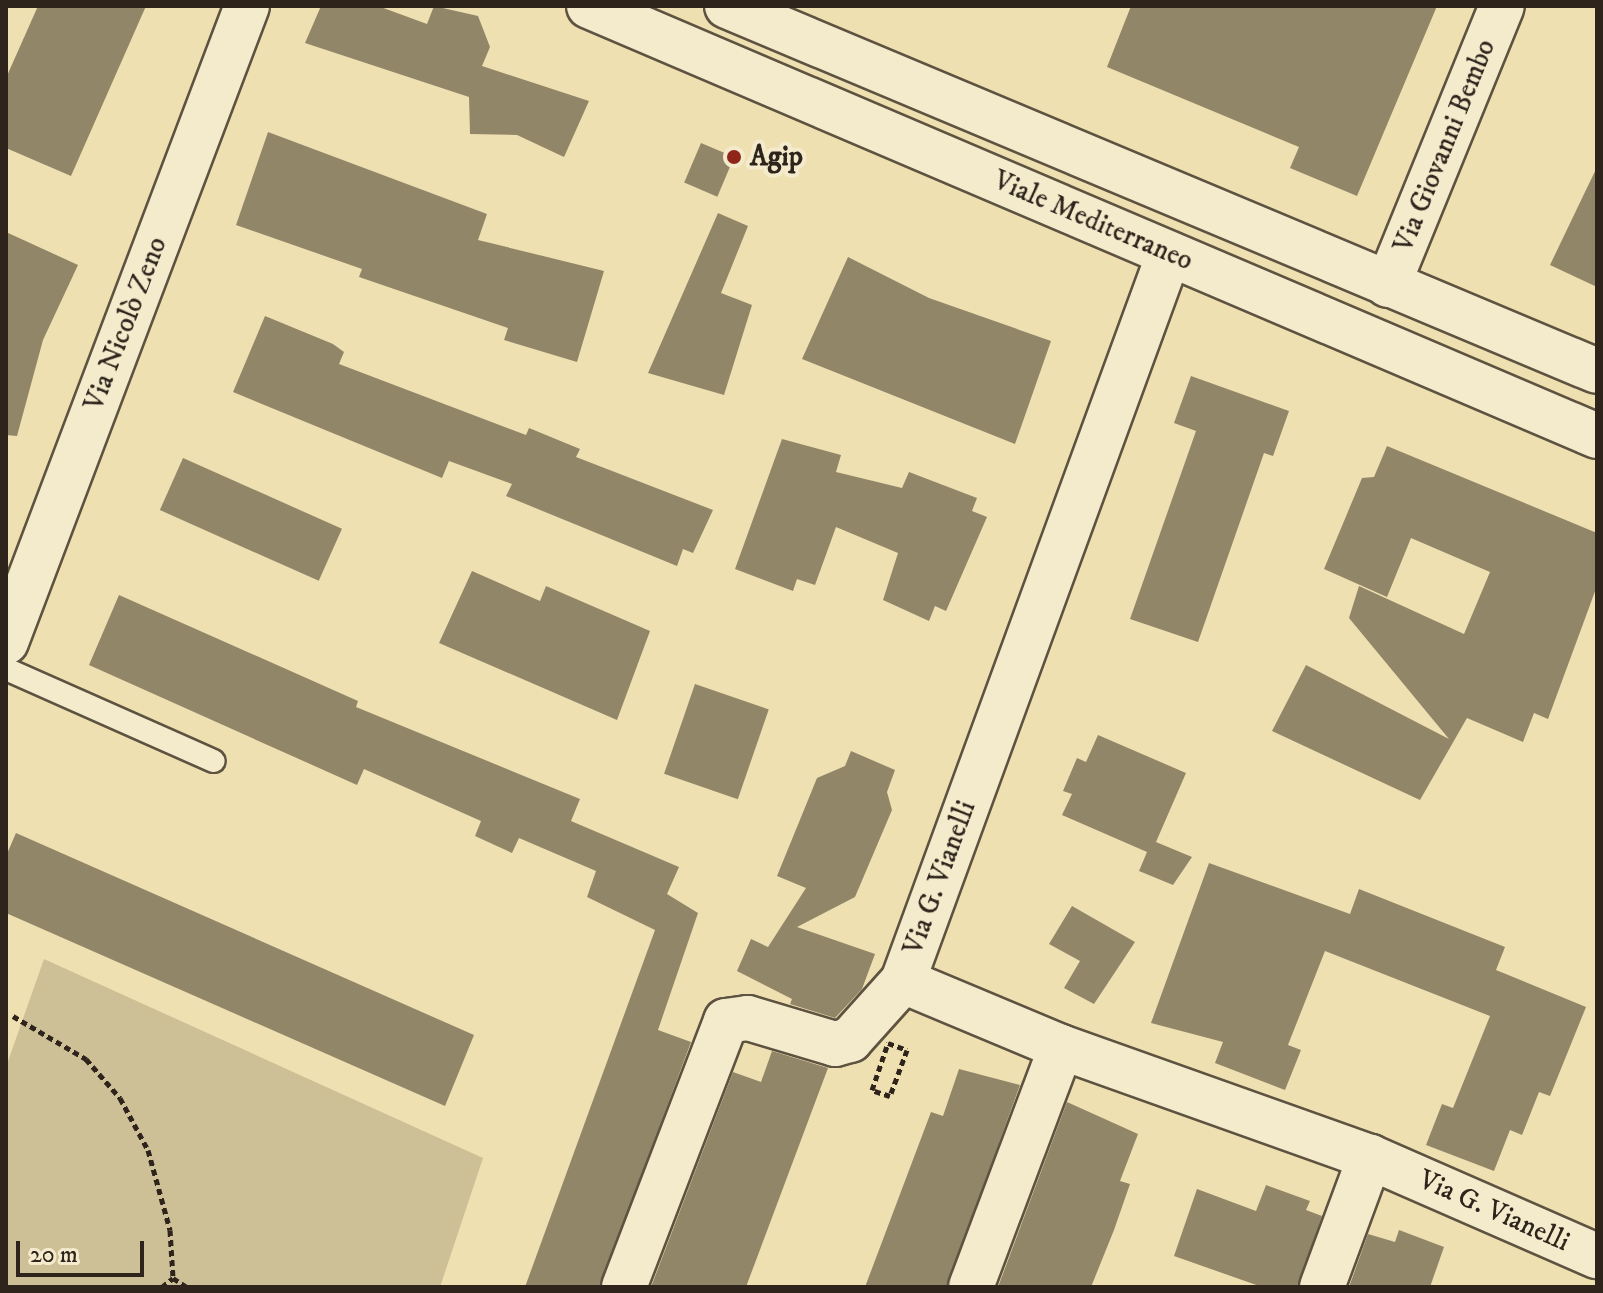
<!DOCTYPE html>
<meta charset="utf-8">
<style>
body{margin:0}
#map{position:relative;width:1603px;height:1293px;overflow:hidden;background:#eee0b0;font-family:"IM FELL DW Pica",serif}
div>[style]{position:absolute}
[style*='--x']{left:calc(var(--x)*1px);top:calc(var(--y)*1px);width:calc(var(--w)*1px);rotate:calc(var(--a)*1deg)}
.green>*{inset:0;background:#cdc097}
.building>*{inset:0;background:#928669;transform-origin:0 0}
.path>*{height:5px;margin-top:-2.5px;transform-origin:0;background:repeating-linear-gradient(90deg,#2e241c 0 6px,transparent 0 10px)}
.roads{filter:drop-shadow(2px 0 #5e5341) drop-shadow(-2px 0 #5e5341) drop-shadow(0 2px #5e5341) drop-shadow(0 -2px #5e5341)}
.lane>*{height:22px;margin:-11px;padding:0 11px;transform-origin:11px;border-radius:11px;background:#f4ebcc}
.street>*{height:44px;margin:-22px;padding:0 22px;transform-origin:22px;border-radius:22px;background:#f4ebcc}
.secondary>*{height:44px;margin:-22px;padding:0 22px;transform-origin:22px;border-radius:22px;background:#f4ebcc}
.dots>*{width:22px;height:22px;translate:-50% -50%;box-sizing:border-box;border:4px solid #f4ebcc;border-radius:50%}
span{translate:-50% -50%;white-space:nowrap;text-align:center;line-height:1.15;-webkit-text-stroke:8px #f4ebcc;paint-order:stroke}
.street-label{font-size:28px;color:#2e241c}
.poi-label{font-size:28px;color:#2e241c;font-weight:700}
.left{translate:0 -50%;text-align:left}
.frame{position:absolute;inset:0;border:8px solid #2e241c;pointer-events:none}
.scale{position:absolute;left:16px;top:1241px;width:128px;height:36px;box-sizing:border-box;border:4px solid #2e241c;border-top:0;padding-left:10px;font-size:24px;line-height:28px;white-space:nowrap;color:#2e241c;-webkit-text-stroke:6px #f4ebcc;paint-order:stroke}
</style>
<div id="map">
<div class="green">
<div style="clip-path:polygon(44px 959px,483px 1158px,440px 1287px,6px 1287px,6px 1067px)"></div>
</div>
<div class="building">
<div style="clip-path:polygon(38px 6px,146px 6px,71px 176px,6px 148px,6px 78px)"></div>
<div style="clip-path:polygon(321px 6px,378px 6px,427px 24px,434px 6px,478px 16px,490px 47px,482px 66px,589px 101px,564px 157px,517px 135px,470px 134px,469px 97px,305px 43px)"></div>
<div style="clip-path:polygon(1131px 6px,1437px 6px,1357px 196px,1290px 168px,1299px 147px,1107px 67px)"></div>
<div style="clip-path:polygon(268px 132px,487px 214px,478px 240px,604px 271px,577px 362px,504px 340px,508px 328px,359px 277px,362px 269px,236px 225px)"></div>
<div style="left:701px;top:143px;width:36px;height:43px;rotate:23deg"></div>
<div style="clip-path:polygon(1597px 167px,1597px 287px,1550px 265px)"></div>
<div style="clip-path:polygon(718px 213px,748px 226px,721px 293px,752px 305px,724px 395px,648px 373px)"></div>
<div style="clip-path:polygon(6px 232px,78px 265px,43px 340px,17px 436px,6px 435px)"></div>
<div style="clip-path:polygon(848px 257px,929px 298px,1051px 341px,1015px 444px,802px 359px)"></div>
<div style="clip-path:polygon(265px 316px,333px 344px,344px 352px,339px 364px,526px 435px,529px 428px,580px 449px,576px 457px,713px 510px,693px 553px,683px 549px,677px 566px,506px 496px,512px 484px,449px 461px,442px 478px,233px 392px)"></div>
<div style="clip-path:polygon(1191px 376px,1289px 411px,1273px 456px,1264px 453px,1198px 642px,1130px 619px,1196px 431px,1174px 423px)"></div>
<div style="clip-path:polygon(782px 439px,841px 455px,836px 472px,902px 488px,909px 472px,977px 498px,972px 511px,987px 517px,946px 611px,935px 606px,929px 621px,883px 600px,898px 553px,836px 527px,815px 585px,797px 579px,793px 591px,735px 569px)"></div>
<div style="clip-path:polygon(1387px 446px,1597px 533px,1597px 586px,1548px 719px,1534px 713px,1523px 742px,1467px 718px,1420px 800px,1272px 731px,1306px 665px,1449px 739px,1349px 618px,1359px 586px,1464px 634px,1490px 572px,1411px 538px,1387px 597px,1324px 569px,1362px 478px,1374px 477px)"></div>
<div style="left:183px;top:458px;width:174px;height:57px;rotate:24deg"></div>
<div style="clip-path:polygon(472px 571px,540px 601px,546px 586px,650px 631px,617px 720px,439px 643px)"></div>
<div style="clip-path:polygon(119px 595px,358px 701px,356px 707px,580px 799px,571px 821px,679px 867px,667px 894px,698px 913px,658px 1030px,691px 1042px,600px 1287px,525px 1287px,655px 930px,587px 897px,596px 871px,519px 838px,512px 853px,475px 836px,481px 821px,364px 769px,357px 785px,89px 665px)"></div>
<div style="left:695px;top:684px;width:78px;height:95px;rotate:19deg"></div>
<div style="clip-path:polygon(1098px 735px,1186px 773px,1156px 842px,1192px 857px,1173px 885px,1139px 871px,1147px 852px,1062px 815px,1072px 794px,1063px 791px,1077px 758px,1086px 762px)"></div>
<div style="clip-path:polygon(851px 751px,895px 770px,887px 792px,892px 810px,855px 897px,797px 927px,875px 954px,862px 989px,835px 1018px,790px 1004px,792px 999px,737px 971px,751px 939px,768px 947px,806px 888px,777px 876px,817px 778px,845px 766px)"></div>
<div style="clip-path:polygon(16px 833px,474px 1035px,445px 1106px,6px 913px,6px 856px)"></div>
<div style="clip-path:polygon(1209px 863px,1350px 914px,1359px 889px,1505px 947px,1496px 970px,1586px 1007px,1550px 1096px,1539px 1092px,1522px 1135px,1510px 1130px,1494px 1171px,1426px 1145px,1442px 1104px,1453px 1108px,1490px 1016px,1325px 951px,1288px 1045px,1301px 1050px,1285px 1090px,1215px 1063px,1223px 1042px,1151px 1023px)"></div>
<div style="clip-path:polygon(1072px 906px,1135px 942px,1094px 1004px,1064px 988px,1080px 961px,1049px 944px)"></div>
<div style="clip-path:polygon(772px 1051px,828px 1068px,746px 1287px,651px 1287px,733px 1072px,761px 1082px)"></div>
<div style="clip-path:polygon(959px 1069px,1020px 1085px,947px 1287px,865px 1287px,931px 1112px,943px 1116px)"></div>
<div style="clip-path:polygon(1067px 1102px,1138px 1134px,1120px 1181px,1130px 1184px,1114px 1230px,1091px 1287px,998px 1287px)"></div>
<div style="clip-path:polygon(1266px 1185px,1310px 1201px,1306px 1210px,1322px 1216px,1298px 1287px,1262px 1287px,1174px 1256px,1197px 1189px,1256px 1211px)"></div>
<div style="clip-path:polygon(1399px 1230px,1444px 1247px,1430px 1287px,1349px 1287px,1368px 1234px,1395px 1242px)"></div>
</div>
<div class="path">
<div style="--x:13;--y:1016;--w:85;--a:30.5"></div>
<div style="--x:86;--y:1059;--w:52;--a:48.9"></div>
<div style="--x:120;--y:1098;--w:59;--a:61.7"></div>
<div style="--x:148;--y:1150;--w:83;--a:74.6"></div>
<div style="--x:170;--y:1230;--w:48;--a:86.4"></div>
<div style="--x:173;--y:1278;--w:17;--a:33"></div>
<div style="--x:888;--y:1043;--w:20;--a:20"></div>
<div style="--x:907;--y:1050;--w:49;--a:110.3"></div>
<div style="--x:890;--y:1096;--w:19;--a:-162"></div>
<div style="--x:872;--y:1090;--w:50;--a:-71.2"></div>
<div style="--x:162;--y:1287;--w:14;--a:-39"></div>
</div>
<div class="roads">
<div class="lane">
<div style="--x:6;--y:669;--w:227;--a:23.9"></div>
</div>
<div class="street">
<div style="--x:1169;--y:254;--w:774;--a:110.1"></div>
<div style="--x:903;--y:981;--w:171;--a:22.7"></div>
<div style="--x:1061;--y:1047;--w:328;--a:19.6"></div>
<div style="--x:1370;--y:1157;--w:248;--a:23.6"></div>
<div style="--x:1388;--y:285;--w:301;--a:-67.8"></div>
<div style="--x:6;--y:642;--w:680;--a:-69.25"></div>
<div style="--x:624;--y:1287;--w:285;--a:-69"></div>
<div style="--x:726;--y:1021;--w:22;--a:-8"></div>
<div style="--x:748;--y:1018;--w:91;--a:16.6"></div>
<div style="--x:835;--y:1044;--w:16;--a:-15"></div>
<div style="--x:850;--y:1040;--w:79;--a:-48.1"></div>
<div style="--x:971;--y:1287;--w:256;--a:-69.4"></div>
<div style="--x:1322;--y:1287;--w:139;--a:-69.7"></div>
</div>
<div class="secondary">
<div style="--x:589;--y:6;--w:1096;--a:23.1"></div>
<div style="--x:727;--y:6;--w:943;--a:22.76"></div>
</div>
</div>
<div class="dots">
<div style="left:734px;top:157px;background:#8f2418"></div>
</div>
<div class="street-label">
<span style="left:1445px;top:146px;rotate:-68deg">Via Giovanni Bembo</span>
<span style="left:1093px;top:221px;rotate:23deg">Viale Mediterraneo</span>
<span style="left:126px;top:324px;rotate:-69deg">Via Nicolò Zeno</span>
<span style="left:940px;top:878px;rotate:-70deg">Via G. Vianelli</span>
<span style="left:1494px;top:1211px;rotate:24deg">Via G. Vianelli</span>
</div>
<div class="poi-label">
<span class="left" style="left:750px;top:157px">Agip</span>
</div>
<div class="frame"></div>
<div class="scale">20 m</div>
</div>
